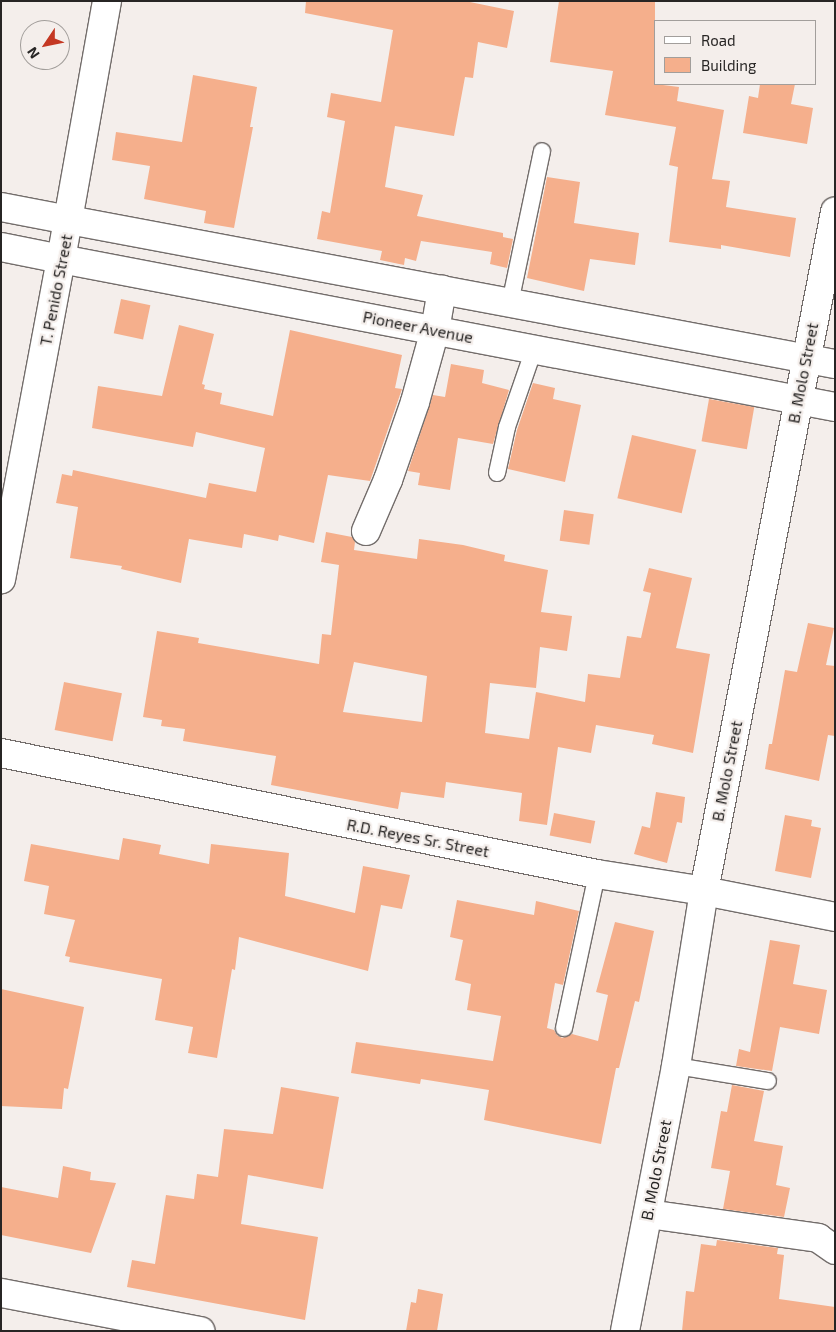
<!DOCTYPE html>
<style>
body{margin:0}
#map{position:relative;width:836px;height:1332px;overflow:hidden;background:#f4eeeb;font-family:"Exo 2",sans-serif}
div>[style]{position:absolute}
[style*='--x']{left:calc(var(--x)*1px);top:calc(var(--y)*1px);width:calc(var(--w)*1px);rotate:calc(var(--a)*1deg)}
.building>*{inset:0;background:#f5af8c;transform-origin:0 0}
.roads{filter:drop-shadow(1px 0 #736d6b) drop-shadow(-1px 0 #736d6b) drop-shadow(0 1px #736d6b) drop-shadow(0 -1px #736d6b)}
.lane>*{height:16px;margin:-8px;padding:0 8px;transform-origin:8px;border-radius:8px;background:#fff}
.street>*{height:28px;margin:-14px;padding:0 14px;transform-origin:14px;border-radius:14px;background:#fff}
.secondary>*{height:28px;margin:-14px;padding:0 14px;transform-origin:14px;border-radius:14px;background:#fff}
span{translate:-50% -50%;white-space:nowrap;text-align:center;line-height:1.15;-webkit-text-stroke:4.5px #f4eeeb;paint-order:stroke}
.street-label{font-size:16px;color:#272524}
.frame{position:absolute;inset:0;border:2px solid #272524;pointer-events:none}
.legend{position:absolute;left:654px;top:20px;width:162px;height:65px;box-sizing:border-box;background:#f4eeeb;border:1px solid #a29e9b;margin:0;padding:6px 9px;list-style:none;font-size:15px;color:#272524}
.legend li{display:flex;align-items:center;gap:10px;height:25px}
.legend b{width:25px;border:1px solid #a29e9b}
.north{position:absolute;left:20px;top:20px;width:50px;height:50px;box-sizing:border-box;background:#f4eeeb;border:1px solid #a29e9b;border-radius:50%;rotate:236deg;font-size:14px;font-weight:700;line-height:20px;text-align:center;color:#272524}
.north::after{content:'';display:block;margin:auto;width:18px;height:22px;background:#c43823;clip-path:polygon(50% 0,100% 100%,50% 72%,0 100%)}
</style>
<div id="map">
<div class="building">
<div style="clip-path:polygon(306px 1px,465px 1px,514px 11px,507px 48px,478px 42px,473px 78px,465px 77px,454px 136px,395px 126px,385px 187px,423px 195px,417px 216px,503px 233px,503px 237px,513px 239px,507px 268px,490px 264px,492px 252px,421px 241px,416px 261px,405px 258px,404px 265px,380px 260px,382px 251px,317px 239px,322px 211px,330px 213px,345px 121px,327px 117px,331px 93px,381px 102px,393px 30px,305px 13px)"></div>
<div style="clip-path:polygon(559px 1px,655px 1px,655px 84px,679px 87px,677px 101px,724px 110px,712px 179px,730px 181px,726px 207px,796px 218px,790px 257px,721px 245px,721px 249px,669px 242px,678px 167px,669px 165px,676px 127px,605px 115px,613px 71px,550px 62px)"></div>
<div style="clip-path:polygon(193px 75px,257px 87px,250px 127px,253px 127px,234px 228px,204px 223px,206px 211px,144px 199px,150px 166px,112px 160px,116px 132px,182px 142px)"></div>
<div style="clip-path:polygon(760px 84px,795px 84px,791px 104px,813px 108px,807px 144px,743px 133px,749px 96px,758px 98px)"></div>
<div style="clip-path:polygon(547px 177px,580px 182px,574px 223px,639px 233px,635px 265px,590px 259px,584px 291px,527px 278px)"></div>
<div style="left:121px;top:299px;width:30px;height:35px;rotate:12deg"></div>
<div style="clip-path:polygon(179px 325px,214px 334px,202px 384px,205px 385px,204px 389px,222px 393px,220px 404px,273px 416px,290px 330px,402px 355px,395px 388px,402px 389px,370px 481px,328px 475px,314px 543px,279px 535px,278px 541px,244px 534px,242px 548px,189px 539px,181px 583px,121px 569px,122px 566px,70px 558px,78px 507px,56px 503px,62px 474px,72px 476px,73px 470px,206px 498px,209px 483px,256px 492px,265px 448px,196px 432px,193px 447px,92px 428px,98px 386px,162px 396px)"></div>
<div style="clip-path:polygon(451px 364px,484px 370px,482px 383px,509px 390px,493px 444px,458px 438px,450px 490px,418px 485px,420px 473px,408px 471px,433px 395px,445px 397px)"></div>
<div style="clip-path:polygon(533px 383px,555px 388px,553px 399px,581px 405px,565px 482px,508px 469px,517px 430px)"></div>
<div style="left:709px;top:399px;width:46px;height:43px;rotate:10deg"></div>
<div style="left:632px;top:435px;width:66px;height:65px;rotate:13deg"></div>
<div style="left:564px;top:510px;width:30px;height:31px;rotate:8deg"></div>
<div style="clip-path:polygon(evenodd,326px 532px,352px 537px,355px 542px,354px 550px,417px 559px,419px 539px,463px 545px,505px 555px,504px 561px,548px 570px,541px 612px,572px 616px,567px 651px,540px 647px,536px 688px,490px 683px,485px 733px,529px 739px,536px 692px,585px 702px,588px 674px,620px 678px,627px 636px,641px 638px,651px 593px,643px 591px,649px 568px,692px 578px,676px 648px,710px 654px,693px 753px,652px 744px,654px 735px,596px 725px,591px 753px,558px 747px,547px 825px,519px 821px,522px 793px,446px 782px,444px 798px,401px 792px,398px 809px,271px 785px,276px 756px,183px 741px,185px 729px,161px 726px,162px 720px,143px 717px,157px 631px,199px 638px,198px 643px,319px 664px,322px 634px,331px 635px,339px 565px,321px 562px,326px 532px,354px 662px,427px 676px,422px 722px,343px 712px,354px 662px)"></div>
<div style="clip-path:polygon(808px 623px,834px 628px,826px 665px,835px 666px,835px 736px,828px 735px,819px 781px,765px 769px,769px 744px,772px 744px,785px 670px,797px 672px)"></div>
<div style="left:64px;top:682px;width:59px;height:49px;rotate:11deg"></div>
<div style="clip-path:polygon(656px 792px,685px 797px,682px 823px,677px 822px,667px 863px,634px 854px,642px 826px,650px 828px)"></div>
<div style="left:554px;top:813px;width:42px;height:23px;rotate:11deg"></div>
<div style="clip-path:polygon(785px 815px,812px 820px,811px 826px,821px 828px,811px 878px,775px 871px)"></div>
<div style="clip-path:polygon(123px 838px,161px 845px,159px 854px,209px 864px,211px 844px,289px 853px,285px 896px,355px 913px,363px 866px,410px 875px,402px 909px,381px 905px,368px 971px,239px 937px,235px 970px,232px 969px,217px 1058px,188px 1053px,193px 1027px,155px 1020px,162px 979px,69px 962px,70px 957px,65px 956px,75px 920px,44px 914px,49px 886px,24px 881px,31px 844px,119px 860px)"></div>
<div style="clip-path:polygon(457px 900px,534px 915px,536px 901px,579px 911px,563px 985px,555px 983px,547px 1028px,554px 1030px,557px 1035px,562px 1038px,572px 1034px,598px 1041px,608px 995px,596px 992px,615px 922px,654px 931px,639px 1002px,635px 1001px,619px 1068px,616px 1068px,601px 1144px,484px 1120px,489px 1090px,421px 1079px,420px 1084px,351px 1073px,356px 1042px,493px 1061px,501px 1016px,467px 1010px,471px 984px,455px 980px,463px 940px,450px 937px)"></div>
<div style="clip-path:polygon(770px 940px,800px 945px,793px 984px,827px 990px,819px 1034px,780px 1027px,772px 1071px,736px 1066px,739px 1049px,750px 1052px)"></div>
<div style="clip-path:polygon(1px 989px,84px 1007px,68px 1089px,64px 1088px,62px 1109px,1px 1106px)"></div>
<div style="clip-path:polygon(732px 1085px,764px 1091px,754px 1141px,783px 1146px,776px 1185px,790px 1188px,784px 1217px,723px 1209px,730px 1171px,711px 1168px,721px 1111px,727px 1112px)"></div>
<div style="clip-path:polygon(281px 1087px,339px 1097px,323px 1189px,248px 1175px,241px 1224px,318px 1237px,305px 1320px,127px 1287px,132px 1260px,155px 1264px,166px 1195px,194px 1199px,197px 1174px,218px 1177px,224px 1129px,273px 1134px)"></div>
<div style="clip-path:polygon(63px 1166px,91px 1172px,90px 1180px,116px 1183px,91px 1253px,1px 1235px,1px 1187px,58px 1198px)"></div>
<div style="clip-path:polygon(717px 1240px,778px 1248px,777px 1254px,784px 1255px,779px 1299px,835px 1307px,835px 1331px,682px 1331px,686px 1291px,694px 1292px,701px 1244px,716px 1246px)"></div>
<div style="clip-path:polygon(418px 1289px,443px 1294px,437px 1331px,406px 1331px,411px 1302px,416px 1303px)"></div>
</div>
<div class="roads">
<div class="lane">
<div style="--x:510;--y:303;--w:155;--a:-78.1"></div>
<div style="--x:497;--y:473;--w:47;--a:-77.7"></div>
<div style="--x:507;--y:427;--w:83;--a:-70.9"></div>
<div style="--x:564;--y:1028;--w:157;--a:-77.9"></div>
<div style="--x:676;--y:1066;--w:93;--a:9.3"></div>
</div>
<div class="street">
<div style="--x:1;--y:207;--w:69;--a:10.8"></div>
<div style="--x:1;--y:247;--w:61;--a:11.3"></div>
<div style="--x:61;--y:259;--w:326;--a:100.6"></div>
<div style="--x:366;--y:531;--w:56;--a:-66.7"></div>
<div style="--x:388;--y:480;--w:83;--a:-70.9"></div>
<div style="--x:415;--y:402;--w:75;--a:-74.5"></div>
<div style="--x:435;--y:330;--w:41;--a:-80.1"></div>
<div style="--x:1;--y:753;--w:608;--a:11.48"></div>
<div style="--x:597;--y:874;--w:108;--a:9"></div>
<div style="--x:704;--y:891;--w:134;--a:11.2"></div>
<div style="--x:648;--y:1214;--w:172;--a:8"></div>
<div style="--x:818;--y:1238;--w:21;--a:35"></div>
<div style="--x:1;--y:1293;--w:203;--a:10.8"></div>
<div style="--x:625;--y:1331;--w:270;--a:-79.1"></div>
<div style="--x:676;--y:1066;--w:177;--a:-80.9"></div>
<div style="--x:704;--y:891;--w:692;--a:-79.08"></div>
</div>
<div class="secondary">
<div style="--x:107;--y:1;--w:262;--a:100.1"></div>
<div style="--x:61;--y:259;--w:788;--a:10.83"></div>
<div style="--x:69;--y:220;--w:779;--a:10.65"></div>
</div>
</div>
<div class="street-label">
<span style="left:56px;top:290px;rotate:-79deg">T. Penido Street</span>
<span style="left:418px;top:327px;rotate:11deg">Pioneer Avenue</span>
<span style="left:803px;top:373px;rotate:-79deg">B. Molo Street</span>
<span style="left:727px;top:771px;rotate:-79deg">B. Molo Street</span>
<span style="left:418px;top:838px;rotate:11deg">R.D. Reyes Sr. Street</span>
<span style="left:656px;top:1170px;rotate:-79deg">B. Molo Street</span>
</div>
<div class="frame"></div>
<ul class="legend">
<li><b style="height:6px;background:#fff"></b>Road</li>
<li><b style="height:14px;background:#f5af8c"></b>Building</li>
</ul>
<div class="north">N</div>
</div>
